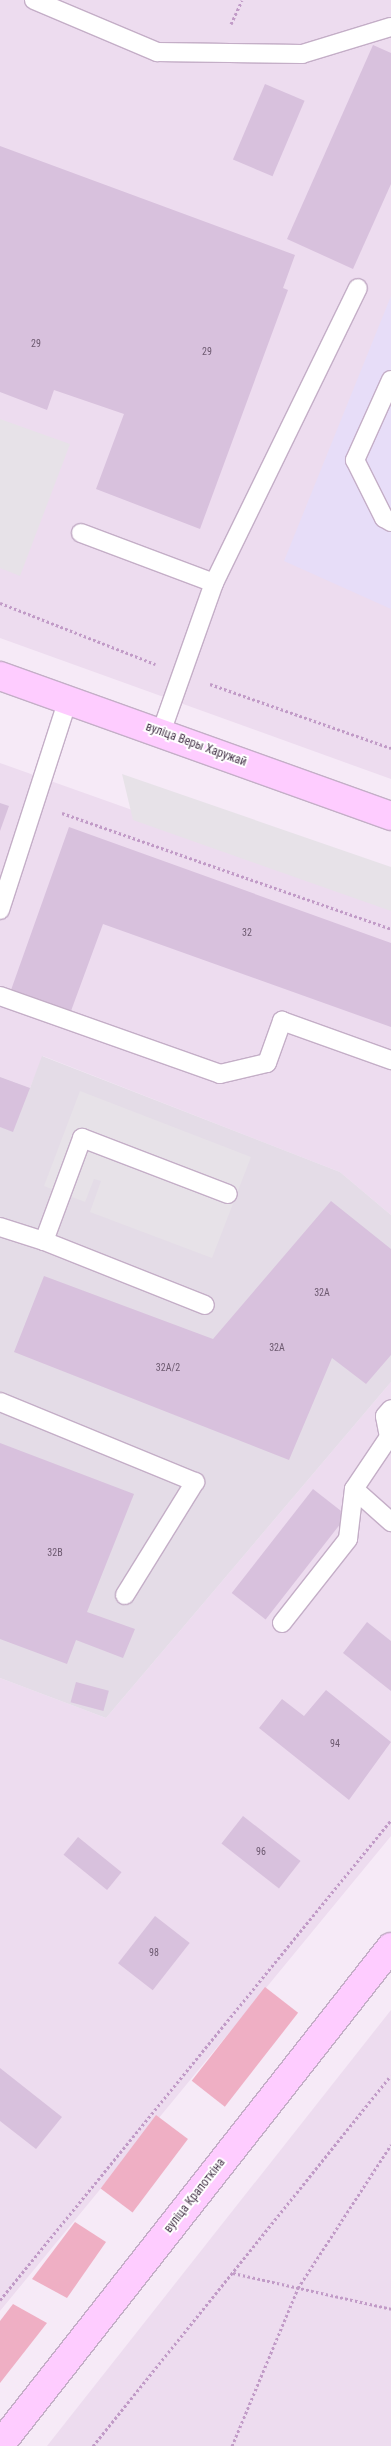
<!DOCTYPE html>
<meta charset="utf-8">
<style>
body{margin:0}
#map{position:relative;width:391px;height:2446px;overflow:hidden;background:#f6eaf7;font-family:"Roboto Condensed",sans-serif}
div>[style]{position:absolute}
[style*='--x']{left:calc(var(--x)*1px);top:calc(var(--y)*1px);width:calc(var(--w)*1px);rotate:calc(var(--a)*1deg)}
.residential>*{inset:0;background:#eddcef}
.industrial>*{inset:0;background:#e4dce7}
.medical>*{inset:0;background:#e7ddf8}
.green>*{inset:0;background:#efafc4;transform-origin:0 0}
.parking>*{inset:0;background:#e7e2e8}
.building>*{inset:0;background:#d8c1dd;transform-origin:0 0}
.path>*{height:3px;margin-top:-1.5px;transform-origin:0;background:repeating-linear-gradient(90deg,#c19bc7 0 2.5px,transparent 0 5px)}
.roads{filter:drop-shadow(1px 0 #c4aec7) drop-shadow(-1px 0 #c4aec7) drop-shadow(0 1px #c4aec7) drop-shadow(0 -1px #c4aec7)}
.service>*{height:18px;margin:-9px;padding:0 9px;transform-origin:9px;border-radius:9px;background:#fff}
.secondary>*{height:28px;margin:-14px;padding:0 14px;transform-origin:14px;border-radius:14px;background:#feccff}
span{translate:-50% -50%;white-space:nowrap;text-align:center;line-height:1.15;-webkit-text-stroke:4px #fff;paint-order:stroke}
.number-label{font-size:10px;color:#6d5a70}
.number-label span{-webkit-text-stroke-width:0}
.street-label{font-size:12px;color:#49374c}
</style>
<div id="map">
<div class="residential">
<div style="clip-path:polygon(0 0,391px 0,391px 779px,0 638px)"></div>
<div style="clip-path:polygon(0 763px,391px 902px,391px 1215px,340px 1172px,43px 1056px,30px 1088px,0 1077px)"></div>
<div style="clip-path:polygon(391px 1382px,391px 1836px,0 2311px,0 1678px,106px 1718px)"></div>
<div style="clip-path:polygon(391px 2010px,391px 2446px,47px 2446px)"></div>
</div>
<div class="industrial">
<div style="clip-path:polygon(42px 1056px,340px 1172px,391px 1215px,391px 1382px,106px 1718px,0 1678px,0 1077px,30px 1088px)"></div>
</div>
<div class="medical">
<div style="clip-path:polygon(391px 296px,391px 609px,284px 561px)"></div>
</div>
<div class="green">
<div style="left:265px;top:1987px;width:42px;height:119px;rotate:38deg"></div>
<div style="left:156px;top:2115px;width:40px;height:92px;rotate:37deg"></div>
<div style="clip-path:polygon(75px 2222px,106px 2242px,67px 2298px,32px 2279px)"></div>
<div style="clip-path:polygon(13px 2304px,47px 2323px,0 2383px,0 2321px)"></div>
</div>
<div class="parking">
<div style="clip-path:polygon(0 419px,70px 444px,20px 576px,0 568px)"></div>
<div style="clip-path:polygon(122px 774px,391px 867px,391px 911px,133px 820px)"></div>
<div style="clip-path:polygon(80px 1091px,251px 1157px,212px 1258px,90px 1212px,101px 1181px,94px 1179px,85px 1202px,44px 1186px)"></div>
</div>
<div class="building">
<div style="clip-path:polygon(373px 45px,391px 53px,391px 184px,353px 269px,287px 239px)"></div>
<div style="left:265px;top:84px;width:43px;height:82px;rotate:23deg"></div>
<div style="clip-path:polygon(0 146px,295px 255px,283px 288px,288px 290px,200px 529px,96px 489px,124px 414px,54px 390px,47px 410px,0 392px)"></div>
<div style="clip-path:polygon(0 803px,9px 806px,0 831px)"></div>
<div style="clip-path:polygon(69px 827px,391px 943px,391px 1027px,103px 924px,71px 1011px,11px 990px)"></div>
<div style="clip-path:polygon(0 1077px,30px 1088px,13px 1132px,0 1127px)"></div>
<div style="clip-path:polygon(331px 1201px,391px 1249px,391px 1355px,366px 1384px,332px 1358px,289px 1460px,14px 1352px,44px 1276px,213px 1339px)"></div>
<div style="clip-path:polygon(0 1443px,134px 1494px,87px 1612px,135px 1629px,123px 1658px,76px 1640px,67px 1664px,0 1639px)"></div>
<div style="left:313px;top:1489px;width:43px;height:132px;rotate:38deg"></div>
<div style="clip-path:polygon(367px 1622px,391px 1641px,391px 1691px,343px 1653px)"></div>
<div style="left:76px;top:1682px;width:34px;height:21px;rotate:15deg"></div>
<div style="clip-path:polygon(326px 1690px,391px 1742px,349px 1800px,259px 1728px,282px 1699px,304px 1716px)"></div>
<div style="left:243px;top:1816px;width:73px;height:35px;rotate:38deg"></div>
<div style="left:78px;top:1837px;width:56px;height:23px;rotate:39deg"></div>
<div style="left:155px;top:1916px;width:44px;height:60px;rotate:38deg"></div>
<div style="clip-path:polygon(0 2068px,62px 2117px,36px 2149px,0 2121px)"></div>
</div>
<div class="path">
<div style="--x:231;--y:24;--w:26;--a:-65"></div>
<div style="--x:0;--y:603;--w:167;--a:21.5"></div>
<div style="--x:210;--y:684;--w:192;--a:19.5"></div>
<div style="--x:62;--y:813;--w:349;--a:19.4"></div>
<div style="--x:233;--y:2273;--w:162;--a:12.8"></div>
<div style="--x:0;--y:2300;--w:619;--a:-50.83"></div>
<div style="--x:93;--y:2446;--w:475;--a:-51.2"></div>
<div style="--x:232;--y:2446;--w:171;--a:-67.3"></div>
<div style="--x:298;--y:2288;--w:171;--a:-57"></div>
</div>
<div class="roads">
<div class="service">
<div style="--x:34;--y:0;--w:134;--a:22.9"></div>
<div style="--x:157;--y:52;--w:145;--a:0.8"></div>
<div style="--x:302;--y:54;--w:93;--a:-16.9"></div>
<div style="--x:391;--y:380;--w:88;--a:114.2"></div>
<div style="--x:355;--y:460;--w:65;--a:63.4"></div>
<div style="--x:384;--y:518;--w:8;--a:30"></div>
<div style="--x:81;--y:533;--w:142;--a:20.6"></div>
<div style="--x:214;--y:583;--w:159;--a:109.5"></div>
<div style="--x:214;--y:583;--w:328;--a:-64"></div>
<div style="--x:0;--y:910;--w:221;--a:-72.1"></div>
<div style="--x:0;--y:996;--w:233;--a:19.5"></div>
<div style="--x:220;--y:1074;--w:48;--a:-13.2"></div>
<div style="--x:267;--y:1063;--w:45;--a:-70.3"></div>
<div style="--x:282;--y:1021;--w:116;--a:19.7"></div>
<div style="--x:0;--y:1227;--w:46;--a:17.7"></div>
<div style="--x:44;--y:1241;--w:110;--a:-69.7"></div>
<div style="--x:82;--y:1138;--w:156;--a:21"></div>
<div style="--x:44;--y:1241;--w:173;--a:21.7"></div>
<div style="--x:0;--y:1402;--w:211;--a:22.3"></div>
<div style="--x:195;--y:1482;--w:133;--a:121.8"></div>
<div style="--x:354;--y:1489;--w:50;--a:41.7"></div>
<div style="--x:282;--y:1623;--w:107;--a:-51.8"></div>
<div style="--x:348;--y:1539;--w:50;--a:-83.2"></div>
<div style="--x:354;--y:1489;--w:63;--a:-56.1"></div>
<div style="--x:389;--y:1437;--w:21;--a:-101"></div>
<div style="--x:385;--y:1416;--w:9;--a:-49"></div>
</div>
<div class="secondary">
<div style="--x:0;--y:676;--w:415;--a:19.7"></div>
<div style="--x:0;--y:2445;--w:633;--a:-51.86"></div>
</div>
</div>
<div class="number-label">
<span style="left:36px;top:344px">29</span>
<span style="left:207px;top:352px">29</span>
<span style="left:247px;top:933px">32</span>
<span style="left:322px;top:1293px">32А</span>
<span style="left:277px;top:1348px">32А</span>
<span style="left:168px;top:1368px">32А/2</span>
<span style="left:55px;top:1553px">32В</span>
<span style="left:335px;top:1744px">94</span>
<span style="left:261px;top:1852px">96</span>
<span style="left:154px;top:1953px">98</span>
</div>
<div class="street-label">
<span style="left:196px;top:745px;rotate:20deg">вуліца Веры Харужай</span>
<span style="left:195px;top:2196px;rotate:-52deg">вуліца Крапоткіна</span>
</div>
</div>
